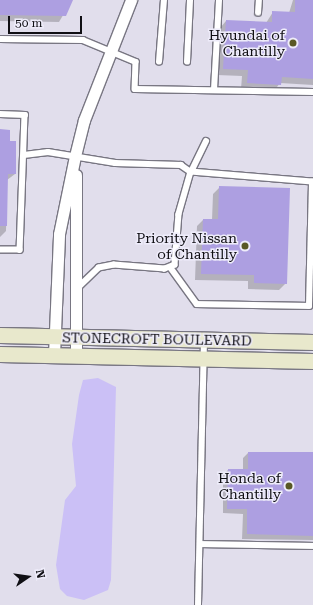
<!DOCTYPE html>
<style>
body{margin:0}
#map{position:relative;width:313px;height:605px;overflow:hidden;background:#e1deec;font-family:"Roboto Serif",serif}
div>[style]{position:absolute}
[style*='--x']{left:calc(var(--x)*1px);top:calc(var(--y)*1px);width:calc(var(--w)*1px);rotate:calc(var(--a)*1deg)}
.water>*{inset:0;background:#cbc0f6}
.shadow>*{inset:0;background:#0003}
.building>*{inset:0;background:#ad9fe1}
.roads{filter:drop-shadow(1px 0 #787682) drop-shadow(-1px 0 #787682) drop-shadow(0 1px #787682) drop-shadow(0 -1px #787682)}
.lane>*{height:5.5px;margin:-2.75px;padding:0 2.75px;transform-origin:2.75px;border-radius:2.75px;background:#fff}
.street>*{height:11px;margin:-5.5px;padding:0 5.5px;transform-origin:5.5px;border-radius:5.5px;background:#fff}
.secondary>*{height:15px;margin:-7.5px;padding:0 7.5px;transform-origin:7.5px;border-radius:7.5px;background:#e8e8cc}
.dots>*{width:11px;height:11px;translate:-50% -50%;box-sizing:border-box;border:2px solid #eeecfa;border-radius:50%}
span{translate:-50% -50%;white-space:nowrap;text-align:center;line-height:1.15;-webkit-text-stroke:3px #eeecfa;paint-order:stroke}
.poi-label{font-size:14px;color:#100f14}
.right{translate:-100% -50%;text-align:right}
.street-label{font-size:14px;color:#100f14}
.north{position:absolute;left:8px;top:557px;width:40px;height:40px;-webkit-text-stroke:3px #eeecfa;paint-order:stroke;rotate:77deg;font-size:11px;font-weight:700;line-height:16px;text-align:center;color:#100f14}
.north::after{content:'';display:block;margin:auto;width:14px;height:18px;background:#100f14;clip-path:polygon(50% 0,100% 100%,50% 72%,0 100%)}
.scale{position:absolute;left:8px;top:16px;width:74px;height:18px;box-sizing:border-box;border:2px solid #100f14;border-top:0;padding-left:5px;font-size:12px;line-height:14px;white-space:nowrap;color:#100f14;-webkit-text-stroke:3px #eeecfa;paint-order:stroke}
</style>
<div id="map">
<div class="water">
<div style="clip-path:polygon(98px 378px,116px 387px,111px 580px,108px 590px,84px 600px,67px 596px,60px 589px,56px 565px,65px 500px,76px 486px,72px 444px,79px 395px,83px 380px)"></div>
</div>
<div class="shadow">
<div style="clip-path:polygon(0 0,72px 0,59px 22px,0 21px)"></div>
<div style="clip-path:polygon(293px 0,313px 0,313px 85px,280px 83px,274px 91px,241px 89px,242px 76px,217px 75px,220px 28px,226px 21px,266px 23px,273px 12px,289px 13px)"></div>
<div style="clip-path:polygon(0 130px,9px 142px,15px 174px,7px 180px,6px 231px,0 237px)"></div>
<div style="clip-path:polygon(220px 187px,286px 283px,279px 290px,248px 289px,248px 281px,195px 280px,197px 226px,203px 220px,212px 220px,213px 194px)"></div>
<div style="clip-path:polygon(248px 453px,313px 453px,313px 540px,242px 539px,243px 514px,223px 513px,223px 475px,228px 470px,243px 470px,243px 458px)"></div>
</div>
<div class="building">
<div style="clip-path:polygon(0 0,73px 0,66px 16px,0 15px)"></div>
<div style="clip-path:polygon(295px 0,313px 0,313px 79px,282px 77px,281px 85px,247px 83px,248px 70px,223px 69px,226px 20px,272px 22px,272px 11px,295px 12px)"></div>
<div style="clip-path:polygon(0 129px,10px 130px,10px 141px,16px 141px,16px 174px,8px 174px,7px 226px,0 226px)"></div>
<div style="clip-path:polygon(219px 186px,290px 188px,287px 284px,254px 283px,254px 275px,201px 274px,203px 219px,218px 219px)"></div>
<div style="clip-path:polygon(248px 452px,313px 452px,313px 536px,247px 534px,247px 509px,227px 509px,228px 469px,248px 469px)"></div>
</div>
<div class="roads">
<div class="lane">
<div style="--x:258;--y:13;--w:13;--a:-86"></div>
<div style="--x:0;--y:39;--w:83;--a:0.7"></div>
<div style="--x:83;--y:40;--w:57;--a:22.5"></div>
<div style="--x:136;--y:62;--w:27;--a:92"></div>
<div style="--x:135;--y:89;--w:178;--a:1"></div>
<div style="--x:159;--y:62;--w:62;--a:-85.4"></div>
<div style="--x:187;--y:62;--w:62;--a:-87.2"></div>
<div style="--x:214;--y:90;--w:90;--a:-86.8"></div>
<div style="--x:0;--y:114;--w:25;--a:2"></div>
<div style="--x:25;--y:115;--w:135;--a:92.1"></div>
<div style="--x:20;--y:250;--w:20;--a:180"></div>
<div style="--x:24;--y:155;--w:24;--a:-7"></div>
<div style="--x:48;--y:152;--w:68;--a:9.3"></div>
<div style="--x:115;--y:163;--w:66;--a:1.7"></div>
<div style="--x:181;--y:165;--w:12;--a:35"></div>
<div style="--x:191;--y:172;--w:44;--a:105.9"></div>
<div style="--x:179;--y:214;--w:51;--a:94.5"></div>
<div style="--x:175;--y:265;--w:11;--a:158"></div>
<div style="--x:165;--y:269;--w:51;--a:-175.5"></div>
<div style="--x:114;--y:265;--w:15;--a:169"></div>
<div style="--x:99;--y:268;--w:30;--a:136"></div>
<div style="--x:171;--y:268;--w:44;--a:54.2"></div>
<div style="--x:197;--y:304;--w:112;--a:1"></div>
<div style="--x:309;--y:306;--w:124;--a:-88.6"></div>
<div style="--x:312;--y:182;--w:121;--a:-175.3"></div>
<div style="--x:191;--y:172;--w:34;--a:-64"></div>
<div style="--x:201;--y:544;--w:112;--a:1"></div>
<div style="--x:198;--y:605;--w:265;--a:-88.7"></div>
</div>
<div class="street">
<div style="--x:76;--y:175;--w:180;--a:90"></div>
<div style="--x:54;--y:355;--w:121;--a:-87.6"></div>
<div style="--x:59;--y:234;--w:80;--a:-78.4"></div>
<div style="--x:75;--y:156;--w:37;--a:-76"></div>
<div style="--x:84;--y:120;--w:129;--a:-68.6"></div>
</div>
<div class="secondary">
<div style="--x:0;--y:335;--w:313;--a:1.3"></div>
<div style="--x:0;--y:354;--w:313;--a:1.3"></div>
</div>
</div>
<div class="dots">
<div style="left:293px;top:43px;background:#595825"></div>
<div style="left:245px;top:246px;background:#595825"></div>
<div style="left:289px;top:486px;background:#595825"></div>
</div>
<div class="poi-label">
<span class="right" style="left:285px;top:43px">Hyundai of<br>Chantilly</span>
<span class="right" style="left:237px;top:246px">Priority Nissan<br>of Chantilly</span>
<span class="right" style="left:281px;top:486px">Honda of<br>Chantilly</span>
</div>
<div class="street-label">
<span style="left:157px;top:339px;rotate:1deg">STONECROFT BOULEVARD</span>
</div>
<div class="north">N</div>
<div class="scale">50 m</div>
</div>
